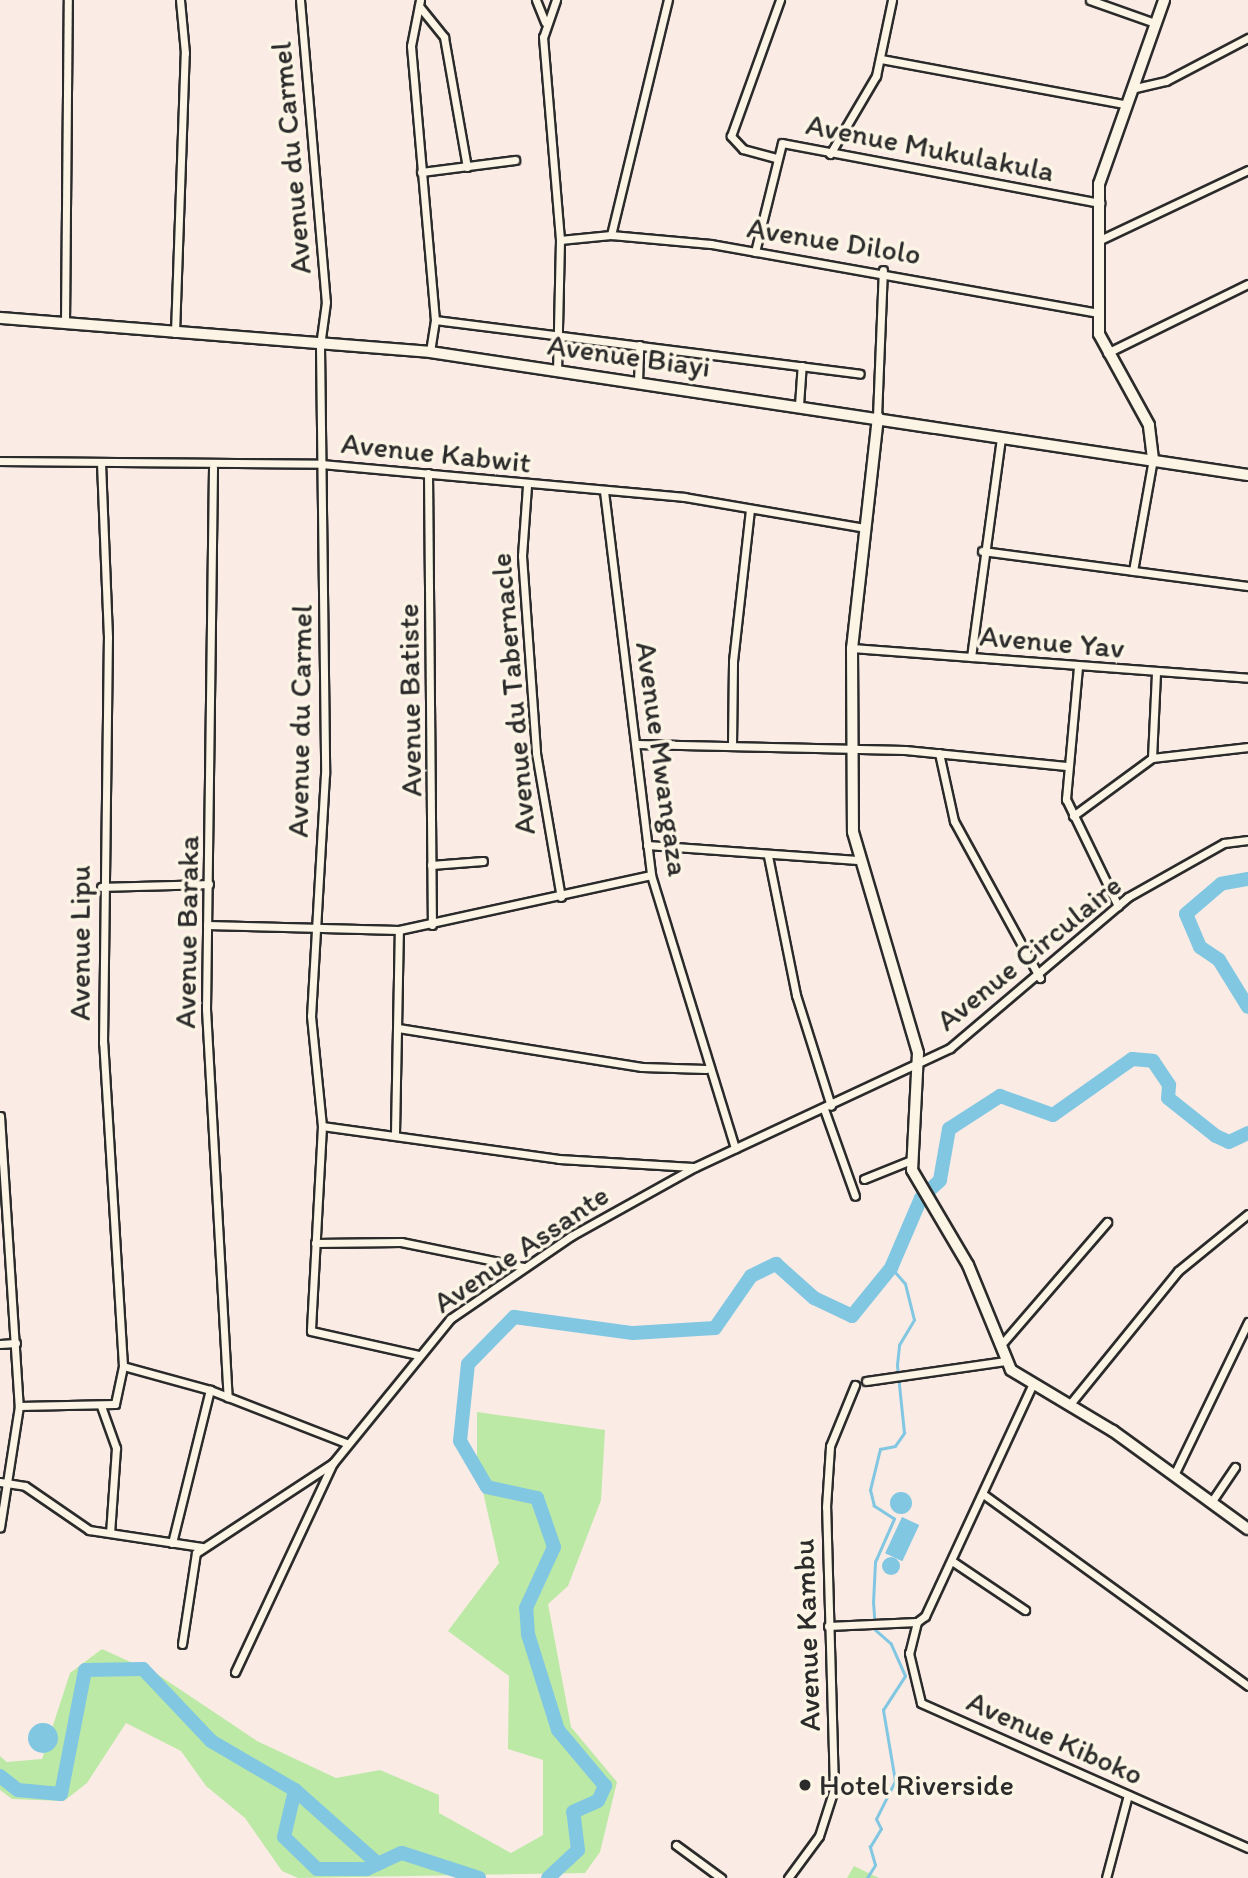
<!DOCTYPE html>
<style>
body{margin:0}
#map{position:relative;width:1248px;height:1878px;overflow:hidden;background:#faebe5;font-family:Itim,sans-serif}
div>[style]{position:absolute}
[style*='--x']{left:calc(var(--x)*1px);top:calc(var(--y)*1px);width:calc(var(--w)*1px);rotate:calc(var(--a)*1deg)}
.green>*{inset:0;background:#bde9a6}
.water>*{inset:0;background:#81c7e2;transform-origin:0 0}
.round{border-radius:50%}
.stream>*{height:2.5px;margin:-1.25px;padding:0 1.25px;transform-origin:1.25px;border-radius:1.25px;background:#81c7e2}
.river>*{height:14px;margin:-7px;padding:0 7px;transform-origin:7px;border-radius:7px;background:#81c7e2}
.roads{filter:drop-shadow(2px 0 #2b2b2b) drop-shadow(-2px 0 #2b2b2b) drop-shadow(0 2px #2b2b2b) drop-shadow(0 -2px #2b2b2b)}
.street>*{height:7px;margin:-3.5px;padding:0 3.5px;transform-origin:3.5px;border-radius:3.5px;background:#fcf5e5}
.secondary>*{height:10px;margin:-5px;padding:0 5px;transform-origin:5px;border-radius:5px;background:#fcf5e5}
.dots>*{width:19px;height:19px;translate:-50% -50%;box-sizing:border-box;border:4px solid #fcf5e5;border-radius:50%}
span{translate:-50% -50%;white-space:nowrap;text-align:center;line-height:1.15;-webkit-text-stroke:7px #fcf5e5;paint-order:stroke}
.street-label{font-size:30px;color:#2b2b2b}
.poi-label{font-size:30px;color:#2b2b2b}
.left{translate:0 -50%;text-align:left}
</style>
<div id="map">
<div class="green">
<div style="clip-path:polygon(477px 1412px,605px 1430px,601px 1500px,568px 1586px,548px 1604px,571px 1727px,617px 1782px,600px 1852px,585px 1873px,298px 1878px,282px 1871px,245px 1818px,206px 1786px,181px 1751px,126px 1723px,87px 1783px,64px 1801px,12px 1799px,0 1790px,0 1756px,7px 1762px,42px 1759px,70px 1673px,102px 1649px,157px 1674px,257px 1741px,336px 1778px,380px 1770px,439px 1795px,439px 1813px,511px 1853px,543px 1835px,543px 1760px,508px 1749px,509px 1676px,448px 1631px,499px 1563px,477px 1465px)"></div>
<div style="clip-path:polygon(854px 1866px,879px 1878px,847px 1878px)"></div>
</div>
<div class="water">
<div class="round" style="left:890px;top:1492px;width:22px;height:22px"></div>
<div style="left:902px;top:1517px;width:19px;height:40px;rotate:25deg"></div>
<div class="round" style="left:882px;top:1557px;width:18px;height:18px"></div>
<div class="round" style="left:28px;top:1723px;width:30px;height:30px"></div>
</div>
<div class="stream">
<div style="--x:867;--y:1878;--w:15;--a:-58"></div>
<div style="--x:875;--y:1865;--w:19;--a:-106"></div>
<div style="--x:870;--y:1847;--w:21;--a:-59"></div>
<div style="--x:881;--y:1829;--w:11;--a:-117"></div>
<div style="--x:876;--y:1819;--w:42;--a:-63.4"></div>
<div style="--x:895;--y:1781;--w:72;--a:-99.6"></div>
<div style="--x:883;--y:1710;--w:40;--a:-57.1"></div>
<div style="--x:905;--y:1676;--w:35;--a:-114"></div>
<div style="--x:891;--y:1644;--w:21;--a:-139"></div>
<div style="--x:875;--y:1630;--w:27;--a:-94"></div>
<div style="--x:873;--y:1603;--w:41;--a:-87.2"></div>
<div style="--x:875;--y:1562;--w:47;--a:-66.2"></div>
<div style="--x:894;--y:1519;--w:24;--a:-147"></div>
<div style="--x:874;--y:1506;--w:16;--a:-104"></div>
<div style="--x:870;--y:1490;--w:42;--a:-76.3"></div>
<div style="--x:880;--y:1449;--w:15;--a:-11"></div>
<div style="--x:895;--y:1446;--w:16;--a:-55"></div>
<div style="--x:904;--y:1433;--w:68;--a:-95.9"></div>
<div style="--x:897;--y:1365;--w:20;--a:-84"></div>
<div style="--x:899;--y:1345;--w:29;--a:-59"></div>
<div style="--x:914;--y:1320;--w:37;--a:-104"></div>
<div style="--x:905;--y:1284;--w:21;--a:-131"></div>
</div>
<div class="river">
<div style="--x:1248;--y:879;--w:27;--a:170"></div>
<div style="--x:1221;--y:884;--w:46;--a:139.4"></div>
<div style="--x:1186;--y:914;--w:36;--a:67"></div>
<div style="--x:1200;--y:947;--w:23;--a:34"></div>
<div style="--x:1219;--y:960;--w:55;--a:58.3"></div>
<div style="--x:0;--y:1776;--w:23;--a:38"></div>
<div style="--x:18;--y:1790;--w:43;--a:5.3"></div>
<div style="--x:61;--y:1794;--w:126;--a:-79"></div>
<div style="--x:85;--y:1670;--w:58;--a:-1"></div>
<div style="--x:143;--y:1669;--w:99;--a:46.6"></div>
<div style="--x:211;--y:1741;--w:97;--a:30.3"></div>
<div style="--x:295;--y:1790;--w:48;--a:103.2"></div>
<div style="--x:284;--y:1837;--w:46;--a:44.1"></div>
<div style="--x:317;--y:1869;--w:50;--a:0"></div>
<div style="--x:367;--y:1869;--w:38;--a:-25"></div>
<div style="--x:402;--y:1853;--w:81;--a:18"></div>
<div style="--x:295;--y:1790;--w:111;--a:41.7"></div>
<div style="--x:548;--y:1878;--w:41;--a:-43"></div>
<div style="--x:578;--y:1850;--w:38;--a:-97"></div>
<div style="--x:573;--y:1812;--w:27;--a:-24"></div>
<div style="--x:598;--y:1801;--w:17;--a:-65"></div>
<div style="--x:605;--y:1786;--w:73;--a:-130"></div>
<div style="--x:558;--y:1730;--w:101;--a:-107.4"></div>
<div style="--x:528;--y:1634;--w:26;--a:-94"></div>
<div style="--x:526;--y:1608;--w:67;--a:-65.3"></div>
<div style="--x:554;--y:1547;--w:52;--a:-109.1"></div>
<div style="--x:537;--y:1498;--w:51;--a:-167.6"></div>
<div style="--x:487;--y:1487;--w:53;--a:-120.4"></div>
<div style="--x:460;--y:1441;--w:77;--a:-84.1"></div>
<div style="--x:468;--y:1364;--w:66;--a:-45.6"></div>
<div style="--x:514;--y:1317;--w:120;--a:7.7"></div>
<div style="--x:633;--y:1333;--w:82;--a:-3.5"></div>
<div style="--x:715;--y:1328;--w:63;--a:-55.3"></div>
<div style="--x:751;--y:1276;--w:28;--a:-26"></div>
<div style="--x:776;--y:1264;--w:51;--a:41.8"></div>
<div style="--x:814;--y:1298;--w:42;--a:25.3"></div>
<div style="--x:852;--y:1316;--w:62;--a:-50.9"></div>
<div style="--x:891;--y:1268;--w:76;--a:-66.8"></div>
<div style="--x:921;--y:1198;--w:26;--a:-43"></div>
<div style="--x:940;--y:1180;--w:52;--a:-80"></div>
<div style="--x:949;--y:1129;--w:61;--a:-32.9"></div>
<div style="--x:1000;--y:1096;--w:56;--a:19.7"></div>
<div style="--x:1053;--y:1115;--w:97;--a:-35.3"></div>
<div style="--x:1132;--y:1059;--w:21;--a:5"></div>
<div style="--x:1153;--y:1061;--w:29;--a:56"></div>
<div style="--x:1169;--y:1085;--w:13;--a:94"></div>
<div style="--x:1168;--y:1098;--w:61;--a:38.4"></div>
<div style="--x:1216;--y:1136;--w:14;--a:25"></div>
<div style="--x:1229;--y:1142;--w:21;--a:-25"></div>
</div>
<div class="roads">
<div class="street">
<div style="--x:300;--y:0;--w:303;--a:85.1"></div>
<div style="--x:326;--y:302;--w:44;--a:97.8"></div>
<div style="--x:320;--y:346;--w:428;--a:89.3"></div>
<div style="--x:325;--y:774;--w:242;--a:93.3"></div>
<div style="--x:311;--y:1016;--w:111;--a:84.3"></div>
<div style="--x:322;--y:1126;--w:205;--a:93.1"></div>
<div style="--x:311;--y:1331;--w:110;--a:12.6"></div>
<div style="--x:420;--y:0;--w:47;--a:101.1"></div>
<div style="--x:411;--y:46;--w:275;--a:85"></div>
<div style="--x:435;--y:320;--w:32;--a:99"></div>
<div style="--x:536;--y:0;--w:24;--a:68"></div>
<div style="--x:556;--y:0;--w:39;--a:109"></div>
<div style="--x:543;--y:37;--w:204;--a:85.2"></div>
<div style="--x:560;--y:240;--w:130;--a:91.3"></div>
<div style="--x:1090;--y:0;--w:69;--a:19.5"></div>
<div style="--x:419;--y:6;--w:40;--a:51"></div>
<div style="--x:444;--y:37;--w:132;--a:80"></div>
<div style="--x:881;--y:59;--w:246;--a:10.5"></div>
<div style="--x:1131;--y:89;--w:36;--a:-13"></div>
<div style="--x:1166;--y:81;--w:93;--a:-27.7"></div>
<div style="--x:830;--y:154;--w:91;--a:-59.5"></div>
<div style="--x:876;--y:76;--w:78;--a:-78.1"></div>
<div style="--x:776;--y:158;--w:34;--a:-165"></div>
<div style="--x:743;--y:149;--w:18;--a:-133"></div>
<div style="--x:731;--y:136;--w:145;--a:-70.2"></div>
<div style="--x:421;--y:172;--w:95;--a:-7.3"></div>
<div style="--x:611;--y:235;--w:242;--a:-76.4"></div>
<div style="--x:560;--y:240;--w:51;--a:-5.6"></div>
<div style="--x:611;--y:235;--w:100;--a:5.1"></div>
<div style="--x:711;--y:244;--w:393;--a:10.1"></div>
<div style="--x:1100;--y:240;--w:164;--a:-25.3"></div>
<div style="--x:755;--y:252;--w:112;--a:-76.1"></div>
<div style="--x:782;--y:143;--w:324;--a:10.7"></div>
<div style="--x:435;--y:320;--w:428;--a:7.2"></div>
<div style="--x:65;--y:323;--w:323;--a:-89.5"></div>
<div style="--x:175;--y:333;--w:280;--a:-88"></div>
<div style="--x:185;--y:53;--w:53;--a:-95.4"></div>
<div style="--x:1107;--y:353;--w:157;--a:-26.1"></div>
<div style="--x:638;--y:382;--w:37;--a:-88"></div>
<div style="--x:799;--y:405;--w:39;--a:-86"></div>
<div style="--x:877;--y:417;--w:147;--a:-87.7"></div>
<div style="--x:0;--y:461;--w:322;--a:0.5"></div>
<div style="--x:322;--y:464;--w:364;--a:5.2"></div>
<div style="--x:684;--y:497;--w:184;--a:9.7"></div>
<div style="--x:213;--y:468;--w:541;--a:90.74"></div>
<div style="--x:206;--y:1009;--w:389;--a:86.8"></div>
<div style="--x:428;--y:473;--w:452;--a:89.5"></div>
<div style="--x:527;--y:486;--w:70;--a:94.1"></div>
<div style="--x:522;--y:556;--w:197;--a:85.9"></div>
<div style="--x:536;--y:753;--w:146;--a:80.2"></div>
<div style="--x:604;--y:491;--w:387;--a:83"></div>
<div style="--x:651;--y:875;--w:286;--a:72.9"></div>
<div style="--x:982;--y:551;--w:268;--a:7.5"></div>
<div style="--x:1133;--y:571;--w:114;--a:-79.9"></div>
<div style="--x:852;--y:648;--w:397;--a:4.3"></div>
<div style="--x:971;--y:657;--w:222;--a:-82.2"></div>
<div style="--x:1078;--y:667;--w:133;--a:95.2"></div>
<div style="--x:1066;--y:799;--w:119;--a:64.1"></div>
<div style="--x:636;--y:744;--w:269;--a:1.3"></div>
<div style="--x:905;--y:750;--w:162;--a:5.7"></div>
<div style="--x:732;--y:745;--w:84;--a:-89.3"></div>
<div style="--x:733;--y:661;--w:152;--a:-83.6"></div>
<div style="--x:939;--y:753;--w:70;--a:77.6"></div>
<div style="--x:954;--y:821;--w:179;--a:61.3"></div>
<div style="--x:1152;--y:758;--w:84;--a:-87.3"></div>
<div style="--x:1073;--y:816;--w:98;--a:-36.3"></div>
<div style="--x:1152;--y:758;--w:97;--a:-6.5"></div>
<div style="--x:647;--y:845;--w:211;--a:4.1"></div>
<div style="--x:768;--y:856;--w:142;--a:78.6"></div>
<div style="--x:796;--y:995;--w:116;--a:72.5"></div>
<div style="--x:431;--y:865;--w:52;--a:-4.4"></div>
<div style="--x:101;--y:887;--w:108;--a:-1.6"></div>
<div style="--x:207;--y:925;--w:192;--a:1.5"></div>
<div style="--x:399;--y:930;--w:258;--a:-12.3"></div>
<div style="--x:398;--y:1028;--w:247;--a:9.1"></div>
<div style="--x:642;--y:1067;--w:64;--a:1.8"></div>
<div style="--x:824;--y:1109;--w:92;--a:70.4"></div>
<div style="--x:0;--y:1116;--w:291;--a:86.3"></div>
<div style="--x:19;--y:1406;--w:123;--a:98.9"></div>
<div style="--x:322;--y:1126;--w:239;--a:7.9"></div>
<div style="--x:559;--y:1159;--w:134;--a:3.4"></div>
<div style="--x:395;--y:1133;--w:203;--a:-88.9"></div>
<div style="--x:864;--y:1179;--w:51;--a:-22"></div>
<div style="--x:315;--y:1243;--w:86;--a:-0.7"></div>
<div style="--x:401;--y:1242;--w:126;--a:11.5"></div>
<div style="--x:0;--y:1344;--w:16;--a:-4"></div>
<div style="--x:1000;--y:1346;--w:164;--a:-49.2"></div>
<div style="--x:123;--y:1366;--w:90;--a:15.4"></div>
<div style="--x:210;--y:1390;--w:146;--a:21.3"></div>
<div style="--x:866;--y:1381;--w:139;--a:-8.2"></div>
<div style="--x:1070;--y:1404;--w:171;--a:-50.9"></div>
<div style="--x:1178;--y:1271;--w:90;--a:-39.2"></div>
<div style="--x:19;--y:1406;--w:96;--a:-1.2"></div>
<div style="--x:115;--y:1404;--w:39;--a:-78"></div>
<div style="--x:123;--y:1366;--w:324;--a:-93.5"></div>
<div style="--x:103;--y:1043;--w:406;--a:-89.3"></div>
<div style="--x:108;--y:637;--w:172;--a:-92.3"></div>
<div style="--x:101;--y:1406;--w:45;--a:70.3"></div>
<div style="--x:116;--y:1448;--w:85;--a:94"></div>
<div style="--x:1174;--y:1475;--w:170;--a:-64.2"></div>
<div style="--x:0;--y:1482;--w:25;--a:9"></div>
<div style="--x:25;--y:1486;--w:78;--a:34.5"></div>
<div style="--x:89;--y:1530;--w:114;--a:8.6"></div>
<div style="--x:983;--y:1494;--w:327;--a:35.9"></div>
<div style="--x:1212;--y:1501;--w:41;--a:-55.9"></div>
<div style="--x:172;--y:1543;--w:158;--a:-76.1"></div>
<div style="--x:952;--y:1561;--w:88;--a:33.9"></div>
<div style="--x:917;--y:1622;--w:32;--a:104"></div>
<div style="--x:909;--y:1653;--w:51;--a:76.5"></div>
<div style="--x:921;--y:1703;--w:358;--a:23.9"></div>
<div style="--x:828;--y:1626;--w:89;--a:-2.6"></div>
<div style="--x:917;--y:1622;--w:10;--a:-37"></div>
<div style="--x:925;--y:1616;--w:257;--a:-65.1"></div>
<div style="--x:182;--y:1644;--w:92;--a:-81.3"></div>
<div style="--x:196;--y:1553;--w:164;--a:-33.3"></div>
<div style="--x:235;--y:1672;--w:231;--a:-64.9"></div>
<div style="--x:333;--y:1463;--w:186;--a:-50.9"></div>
<div style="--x:450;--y:1319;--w:147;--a:-34.4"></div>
<div style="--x:571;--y:1236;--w:142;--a:-29.1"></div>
<div style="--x:695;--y:1167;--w:281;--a:-25"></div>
<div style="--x:950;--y:1048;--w:233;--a:-40.3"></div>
<div style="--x:1128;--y:897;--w:110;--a:-29.4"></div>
<div style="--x:1224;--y:843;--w:24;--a:-7"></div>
<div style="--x:676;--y:1845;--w:56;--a:36.3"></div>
<div style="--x:788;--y:1878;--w:52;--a:-53.6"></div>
<div style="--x:819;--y:1836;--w:49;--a:-72.3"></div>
<div style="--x:834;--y:1789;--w:282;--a:-91.6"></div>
<div style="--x:826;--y:1507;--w:61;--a:-86.2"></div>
<div style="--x:830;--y:1446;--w:66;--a:-67.7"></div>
<div style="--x:1106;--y:1878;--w:86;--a:-75.2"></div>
</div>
<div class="secondary">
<div style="--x:0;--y:318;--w:431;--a:4.5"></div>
<div style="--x:430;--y:352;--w:827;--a:8.55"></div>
<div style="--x:878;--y:417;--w:232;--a:96.4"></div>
<div style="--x:852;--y:648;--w:184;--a:89.7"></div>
<div style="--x:853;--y:832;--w:230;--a:73.6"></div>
<div style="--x:918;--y:1053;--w:117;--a:92.9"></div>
<div style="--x:912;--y:1170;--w:110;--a:59.5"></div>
<div style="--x:968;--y:1265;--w:113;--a:67.7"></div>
<div style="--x:1011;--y:1370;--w:119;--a:30.9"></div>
<div style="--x:1113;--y:1431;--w:167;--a:36"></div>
<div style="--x:1153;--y:459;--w:34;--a:-97"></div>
<div style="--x:1149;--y:425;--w:104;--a:-118.8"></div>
<div style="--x:1099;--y:334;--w:150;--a:-90"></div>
<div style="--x:1099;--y:184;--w:195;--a:-70.5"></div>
</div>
</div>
<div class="dots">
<div style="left:805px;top:1785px;background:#2b2b2b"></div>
</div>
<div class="street-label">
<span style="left:930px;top:148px;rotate:11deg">Avenue Mukulakula</span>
<span style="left:291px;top:158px;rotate:-95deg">Avenue du Carmel</span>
<span style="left:834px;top:241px;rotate:9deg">Avenue Dilolo</span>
<span style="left:629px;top:356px;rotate:8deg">Avenue Biayi</span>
<span style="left:436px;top:453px;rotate:6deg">Avenue Kabwit</span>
<span style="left:1052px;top:642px;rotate:5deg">Avenue Yav</span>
<span style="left:513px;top:694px;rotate:-95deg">Avenue du Tabernacle</span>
<span style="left:410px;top:700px;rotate:-91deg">Avenue Batiste</span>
<span style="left:300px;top:721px;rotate:-89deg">Avenue du Carmel</span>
<span style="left:662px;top:759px;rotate:82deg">Avenue Mwangaza</span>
<span style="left:187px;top:932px;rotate:-89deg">Avenue Baraka</span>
<span style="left:80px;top:943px;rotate:-90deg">Avenue Lipu</span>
<span style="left:1029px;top:953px;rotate:-39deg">Avenue Circulaire</span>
<span style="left:521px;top:1249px;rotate:-34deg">Avenue Assante</span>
<span style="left:807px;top:1635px;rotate:-92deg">Avenue Kambu</span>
<span style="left:1055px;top:1738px;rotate:24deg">Avenue Kiboko</span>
</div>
<div class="poi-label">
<span class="left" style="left:819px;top:1785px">Hotel Riverside</span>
</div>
</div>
